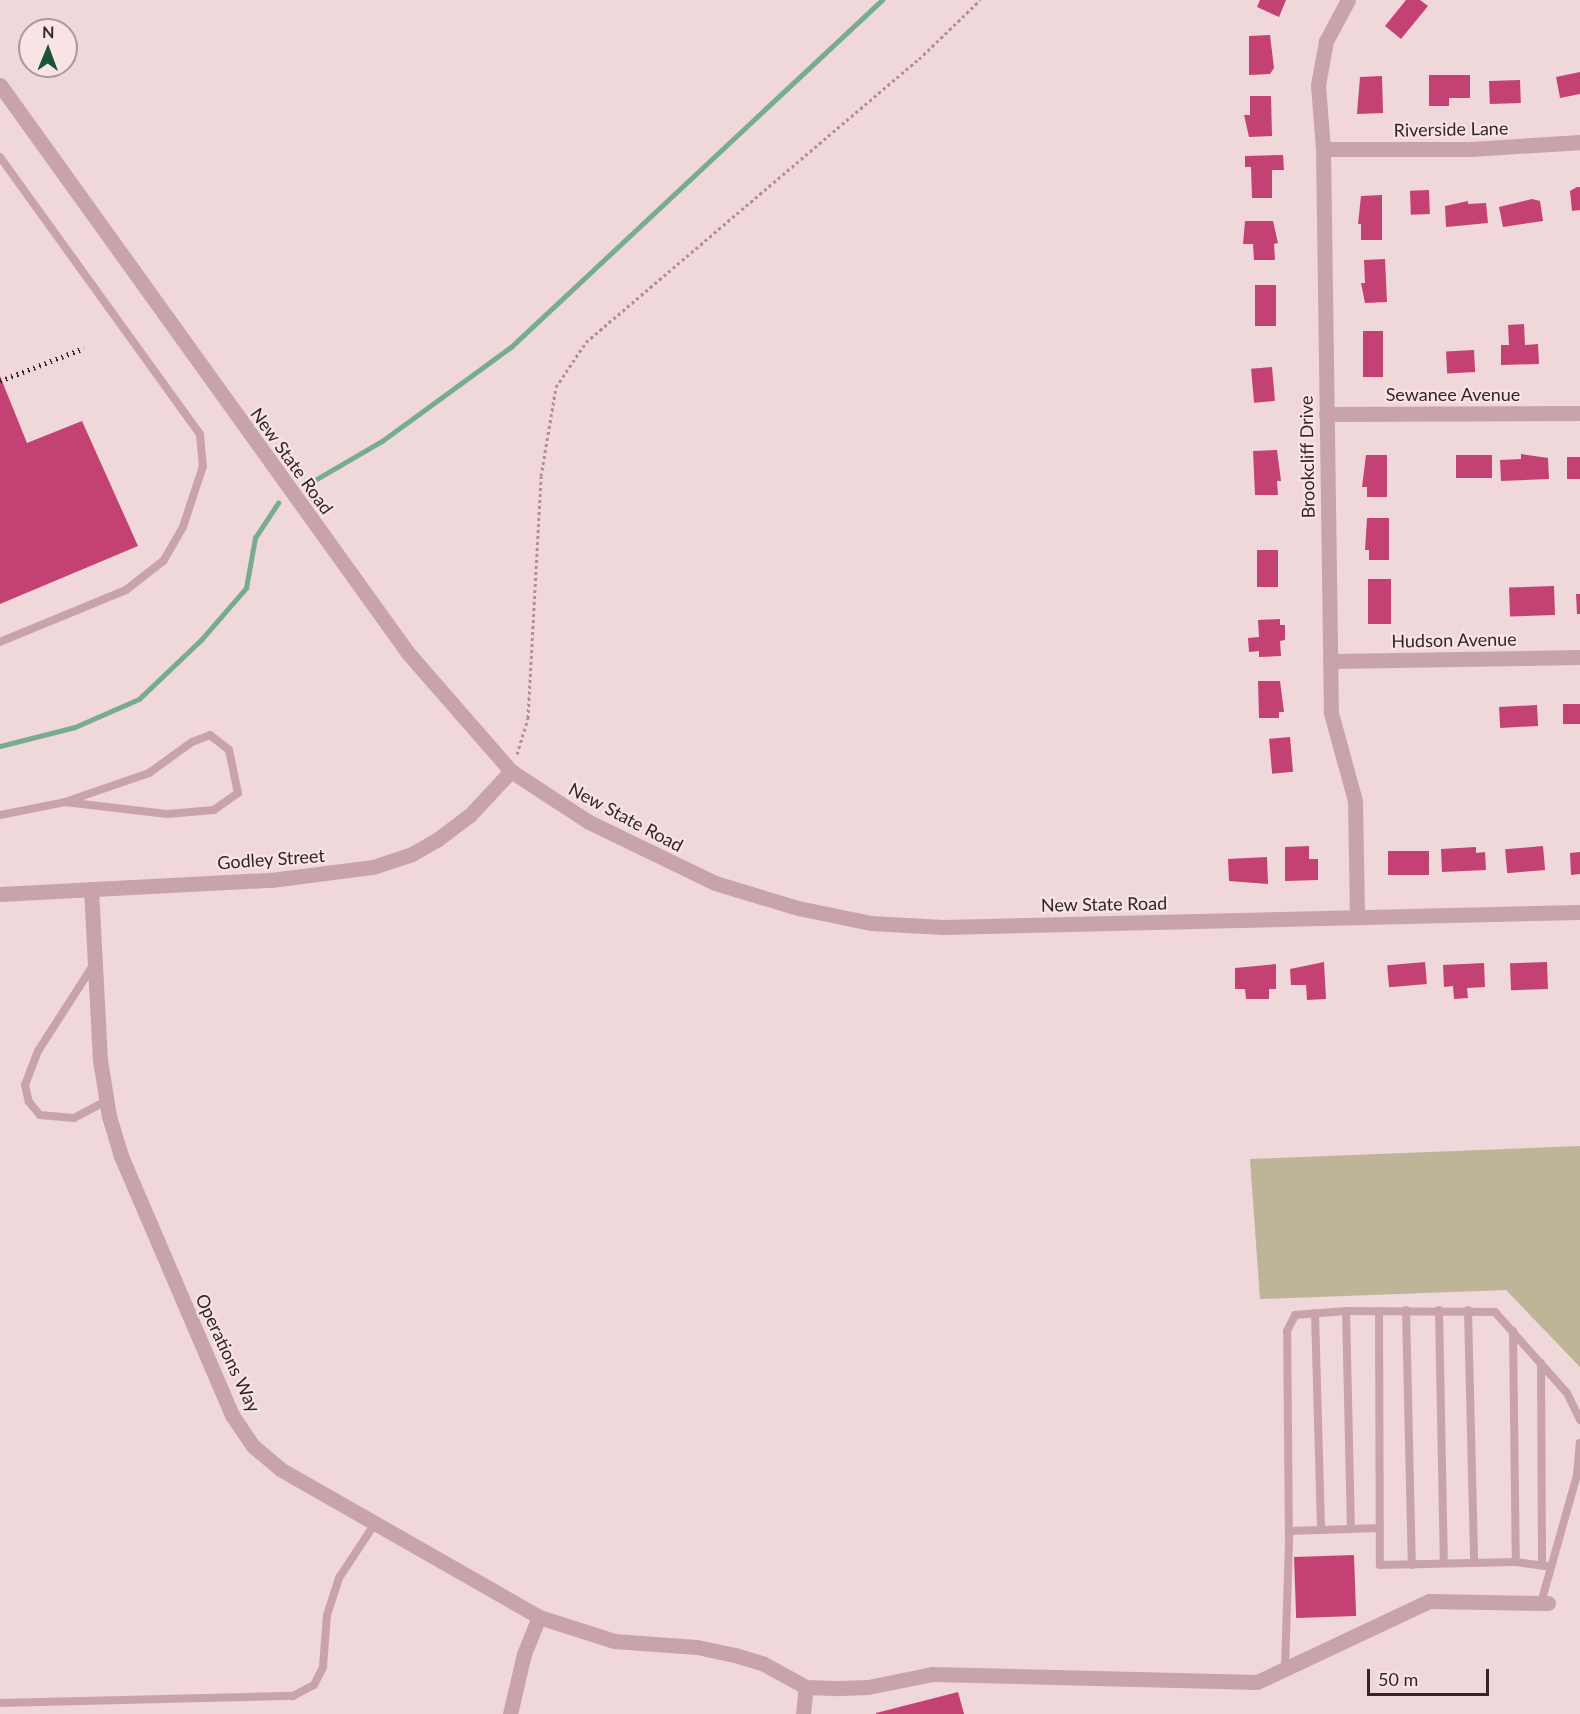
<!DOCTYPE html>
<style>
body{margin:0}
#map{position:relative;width:1580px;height:1714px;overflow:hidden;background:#f0d7d9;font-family:Lato,sans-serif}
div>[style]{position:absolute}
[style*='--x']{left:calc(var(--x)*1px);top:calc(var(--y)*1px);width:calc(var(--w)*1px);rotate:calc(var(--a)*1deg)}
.green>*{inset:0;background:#beb498}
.stream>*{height:4.5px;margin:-2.25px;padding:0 2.25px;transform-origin:2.25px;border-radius:2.25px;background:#77ac8e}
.building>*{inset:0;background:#c44273;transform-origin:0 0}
.path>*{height:3px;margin-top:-1.5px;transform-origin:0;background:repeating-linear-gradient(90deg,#b38e95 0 3px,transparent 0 6px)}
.service>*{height:8px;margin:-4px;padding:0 4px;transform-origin:4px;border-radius:4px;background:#c8a4aa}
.minor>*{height:15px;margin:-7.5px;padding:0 7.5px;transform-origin:7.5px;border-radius:7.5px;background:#c8a4aa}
.rail>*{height:4.5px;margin-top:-2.25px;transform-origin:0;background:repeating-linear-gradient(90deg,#332529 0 1.5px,transparent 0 6px)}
span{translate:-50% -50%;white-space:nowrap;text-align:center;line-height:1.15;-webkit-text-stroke:4.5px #f8e3e5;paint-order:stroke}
.street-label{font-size:18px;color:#332529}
.north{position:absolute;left:18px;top:18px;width:60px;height:60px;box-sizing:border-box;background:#f8e3e5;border:2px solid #a9979a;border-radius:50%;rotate:1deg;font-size:16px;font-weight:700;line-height:24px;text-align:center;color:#332529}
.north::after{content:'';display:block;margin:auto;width:21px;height:27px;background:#1c5335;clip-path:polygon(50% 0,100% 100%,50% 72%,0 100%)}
.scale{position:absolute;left:1367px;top:1669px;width:122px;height:27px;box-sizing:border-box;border:3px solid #332529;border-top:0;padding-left:8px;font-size:18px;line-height:21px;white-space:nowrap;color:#332529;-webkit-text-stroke:4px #f8e3e5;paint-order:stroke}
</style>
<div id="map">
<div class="green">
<div style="clip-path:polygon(1580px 1146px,1580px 1367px,1506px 1290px,1260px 1299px,1250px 1159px)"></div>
</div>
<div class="stream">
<div style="--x:310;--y:483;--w:83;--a:-30.3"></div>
<div style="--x:382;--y:441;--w:160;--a:-36.1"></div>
<div style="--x:511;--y:347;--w:508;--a:-43.09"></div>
<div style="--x:0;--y:746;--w:77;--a:-14.2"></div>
<div style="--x:75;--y:727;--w:70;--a:-23.6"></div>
<div style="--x:139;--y:699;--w:86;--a:-43.6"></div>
<div style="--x:201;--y:640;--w:69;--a:-49.1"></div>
<div style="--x:246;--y:588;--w:51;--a:-79.8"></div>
<div style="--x:255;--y:538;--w:42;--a:-56.7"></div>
</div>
<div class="building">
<div style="clip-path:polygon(1260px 0,1286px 0,1279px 17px,1257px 7px)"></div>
<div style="clip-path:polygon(1406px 0,1420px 0,1428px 6px,1401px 39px,1385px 26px)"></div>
<div style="clip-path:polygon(1270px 35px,1274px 68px,1270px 74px,1249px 75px,1249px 36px)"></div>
<div style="clip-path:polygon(1580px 72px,1580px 94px,1560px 98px,1556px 77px)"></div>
<div style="clip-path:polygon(1429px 75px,1470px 75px,1470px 98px,1449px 98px,1449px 106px,1429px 106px)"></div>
<div style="clip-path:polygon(1382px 76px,1383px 113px,1357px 114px,1360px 77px)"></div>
<div style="left:1520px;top:80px;width:23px;height:31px;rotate:88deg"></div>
<div style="clip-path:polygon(1250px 96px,1271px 96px,1272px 136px,1249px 137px,1244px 115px,1250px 115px)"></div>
<div style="clip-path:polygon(1283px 155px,1284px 170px,1272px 170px,1272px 198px,1252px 198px,1251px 167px,1245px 167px,1245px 156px)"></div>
<div style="clip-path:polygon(1577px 187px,1580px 187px,1580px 210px,1572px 211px,1570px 191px)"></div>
<div style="left:1429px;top:190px;width:24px;height:19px;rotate:88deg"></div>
<div style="clip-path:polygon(1382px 195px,1382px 240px,1361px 240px,1361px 224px,1358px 224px,1361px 196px)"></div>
<div style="clip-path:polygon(1532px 199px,1540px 201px,1543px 221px,1503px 227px,1499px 207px)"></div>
<div style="clip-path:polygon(1468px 201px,1468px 204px,1486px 203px,1488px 223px,1446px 227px,1445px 206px)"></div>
<div style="clip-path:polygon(1245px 221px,1273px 221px,1278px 243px,1274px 244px,1275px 260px,1254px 260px,1253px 244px,1243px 244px)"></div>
<div style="clip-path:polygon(1385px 259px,1387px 302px,1365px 303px,1361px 283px,1365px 283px,1364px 260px)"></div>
<div style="left:1255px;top:285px;width:21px;height:41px"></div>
<div style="clip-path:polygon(1524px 324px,1525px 345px,1538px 344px,1539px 364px,1501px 365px,1501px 345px,1509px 345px,1508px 325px)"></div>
<div style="left:1363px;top:331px;width:20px;height:46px"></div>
<div style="left:1474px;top:350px;width:22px;height:28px;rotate:87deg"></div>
<div style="left:1272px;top:367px;width:34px;height:21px;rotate:85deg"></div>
<div style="clip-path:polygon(0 376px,27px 443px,82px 421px,138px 546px,0 604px)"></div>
<div style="clip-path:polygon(1277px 450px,1281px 481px,1277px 481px,1278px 495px,1255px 495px,1253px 451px)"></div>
<div style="clip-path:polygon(1521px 454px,1548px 458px,1549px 479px,1501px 481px,1500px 460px,1521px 459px)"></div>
<div style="clip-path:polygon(1366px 455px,1387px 455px,1387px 497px,1367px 497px,1367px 487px,1362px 487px)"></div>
<div style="left:1456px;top:455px;width:36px;height:23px"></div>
<div style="left:1567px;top:457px;width:13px;height:22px"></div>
<div style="clip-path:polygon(1367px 518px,1389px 518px,1389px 560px,1369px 560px,1369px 550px,1365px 550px)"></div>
<div style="left:1278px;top:550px;width:37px;height:21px;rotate:90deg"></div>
<div style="left:1368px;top:579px;width:23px;height:45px"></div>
<div style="left:1554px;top:586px;width:29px;height:45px;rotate:88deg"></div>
<div style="clip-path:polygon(1576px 594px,1580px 594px,1580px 614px,1577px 614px)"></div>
<div style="clip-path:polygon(1280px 619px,1280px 625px,1285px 625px,1285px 640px,1280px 641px,1281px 656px,1259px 657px,1259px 651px,1249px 652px,1248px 638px,1259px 637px,1258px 620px)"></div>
<div style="clip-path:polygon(1258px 681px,1280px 681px,1284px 712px,1279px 712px,1279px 718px,1259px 718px)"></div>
<div style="left:1563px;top:704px;width:17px;height:20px"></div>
<div style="left:1537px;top:705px;width:21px;height:38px;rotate:87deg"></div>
<div style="left:1290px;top:737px;width:35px;height:21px;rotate:85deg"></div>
<div style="clip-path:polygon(1309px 846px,1309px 859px,1318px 859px,1318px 880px,1285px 881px,1285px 847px)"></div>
<div style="left:1543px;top:846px;width:24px;height:38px;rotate:85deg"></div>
<div style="clip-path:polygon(1476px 847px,1476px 853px,1485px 852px,1486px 870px,1442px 872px,1441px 849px)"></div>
<div style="left:1429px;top:851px;width:24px;height:41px;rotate:90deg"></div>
<div style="clip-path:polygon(1580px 852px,1580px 874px,1571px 875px,1570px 853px)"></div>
<div style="clip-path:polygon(1267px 857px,1268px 884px,1229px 881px,1228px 859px)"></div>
<div style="clip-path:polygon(1324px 962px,1326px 999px,1307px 1000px,1306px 985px,1291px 985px,1290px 969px)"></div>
<div style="left:1425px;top:962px;width:22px;height:38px;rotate:85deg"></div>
<div style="left:1547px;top:962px;width:27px;height:37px;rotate:88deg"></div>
<div style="clip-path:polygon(1484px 963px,1485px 987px,1467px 988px,1468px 998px,1454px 999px,1453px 986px,1444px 987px,1443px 965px)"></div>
<div style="clip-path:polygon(1276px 964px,1276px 989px,1269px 989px,1269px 999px,1246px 999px,1245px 989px,1235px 989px,1235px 968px)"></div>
<div style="left:1354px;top:1555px;width:61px;height:60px;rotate:88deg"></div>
<div style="clip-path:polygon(958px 1692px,964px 1714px,876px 1714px,876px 1713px)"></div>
</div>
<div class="path">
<div style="--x:517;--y:754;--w:38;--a:-73"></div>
<div style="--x:528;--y:718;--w:242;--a:-86.9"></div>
<div style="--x:541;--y:476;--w:90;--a:-80.4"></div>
<div style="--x:556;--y:387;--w:54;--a:-56.3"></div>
<div style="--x:586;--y:342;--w:437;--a:-40.4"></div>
<div style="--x:919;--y:59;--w:85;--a:-44"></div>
</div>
<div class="service">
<div style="--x:0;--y:157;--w:342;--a:54.2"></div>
<div style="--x:200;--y:434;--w:32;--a:85"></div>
<div style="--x:203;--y:466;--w:64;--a:108.2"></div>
<div style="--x:183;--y:527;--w:39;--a:120"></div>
<div style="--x:163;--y:561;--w:47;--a:141.9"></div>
<div style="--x:126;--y:590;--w:136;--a:157.6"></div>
<div style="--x:0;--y:815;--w:66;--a:-11.3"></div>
<div style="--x:65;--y:802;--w:89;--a:-19"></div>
<div style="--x:149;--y:773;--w:53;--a:-35.8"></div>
<div style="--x:192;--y:742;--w:19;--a:-21"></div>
<div style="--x:210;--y:735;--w:24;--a:38"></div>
<div style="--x:229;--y:750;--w:44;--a:78.2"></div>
<div style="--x:238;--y:793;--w:29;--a:145"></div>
<div style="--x:214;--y:810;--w:47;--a:175.1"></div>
<div style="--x:167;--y:814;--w:103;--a:-173.3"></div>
<div style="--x:92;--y:967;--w:100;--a:122.7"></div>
<div style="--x:38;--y:1051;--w:36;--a:111"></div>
<div style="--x:25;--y:1085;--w:17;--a:77"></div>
<div style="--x:29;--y:1102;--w:17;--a:50"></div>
<div style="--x:40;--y:1115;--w:34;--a:5"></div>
<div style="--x:74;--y:1118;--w:36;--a:-28"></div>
<div style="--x:1406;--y:1310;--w:255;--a:88.7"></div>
<div style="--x:1439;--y:1310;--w:251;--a:88.9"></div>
<div style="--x:1468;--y:1310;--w:252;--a:88.6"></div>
<div style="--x:1346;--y:1311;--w:217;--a:88.7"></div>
<div style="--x:1379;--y:1311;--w:254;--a:89.8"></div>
<div style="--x:1380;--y:1565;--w:136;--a:-1.3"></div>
<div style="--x:1516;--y:1562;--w:35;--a:8"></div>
<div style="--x:1315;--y:1313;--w:217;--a:88.4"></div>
<div style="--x:1513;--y:1331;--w:231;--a:89.3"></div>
<div style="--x:1541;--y:1363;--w:200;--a:89.7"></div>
<div style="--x:1289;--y:1531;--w:91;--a:-1.9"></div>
<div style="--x:1541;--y:1603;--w:133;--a:-74.3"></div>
<div style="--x:1577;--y:1475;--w:32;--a:-85"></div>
<div style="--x:1285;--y:1669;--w:125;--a:-88.2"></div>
<div style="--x:1289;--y:1544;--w:213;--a:-90.5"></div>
<div style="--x:1287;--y:1331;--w:18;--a:-63"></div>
<div style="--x:1295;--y:1315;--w:51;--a:-4.5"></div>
<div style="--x:1346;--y:1311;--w:149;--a:0.4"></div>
<div style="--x:1495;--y:1312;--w:108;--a:48.4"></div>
<div style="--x:1567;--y:1393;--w:30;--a:64"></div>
<div style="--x:0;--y:1703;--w:293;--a:-1.4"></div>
<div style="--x:293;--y:1696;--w:24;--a:-28"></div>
<div style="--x:314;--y:1685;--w:20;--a:-63"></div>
<div style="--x:323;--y:1667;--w:52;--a:-85.6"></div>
<div style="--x:327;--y:1615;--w:39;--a:-72"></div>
<div style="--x:339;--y:1578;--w:64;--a:-56.6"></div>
</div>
<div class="minor">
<div style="--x:1348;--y:0;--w:47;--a:118.2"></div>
<div style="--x:1326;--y:41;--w:45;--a:100.3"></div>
<div style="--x:1318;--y:85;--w:64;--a:85.5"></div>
<div style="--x:1323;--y:149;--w:564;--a:89.19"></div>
<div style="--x:1331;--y:713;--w:91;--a:74.7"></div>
<div style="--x:1355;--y:801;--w:116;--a:89"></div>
<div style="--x:0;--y:85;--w:699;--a:54.31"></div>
<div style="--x:408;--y:653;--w:157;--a:48.9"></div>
<div style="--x:511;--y:771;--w:93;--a:33.2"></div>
<div style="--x:589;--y:822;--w:140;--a:25.8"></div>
<div style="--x:715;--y:883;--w:87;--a:16.8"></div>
<div style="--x:798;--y:908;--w:75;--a:11.6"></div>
<div style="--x:871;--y:923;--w:72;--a:3.2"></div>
<div style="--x:943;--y:927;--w:637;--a:-1.35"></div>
<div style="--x:1323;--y:149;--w:147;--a:0"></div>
<div style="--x:1470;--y:149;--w:110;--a:-3.6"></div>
<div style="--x:1326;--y:414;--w:254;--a:-0.2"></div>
<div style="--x:1330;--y:661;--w:250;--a:-0.9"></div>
<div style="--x:91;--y:889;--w:171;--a:87"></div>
<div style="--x:100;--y:1060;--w:57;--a:80.9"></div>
<div style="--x:109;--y:1116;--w:42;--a:73.3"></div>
<div style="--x:121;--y:1156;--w:282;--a:66.8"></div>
<div style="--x:232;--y:1415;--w:37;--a:56"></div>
<div style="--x:253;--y:1446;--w:35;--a:40"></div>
<div style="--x:280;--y:1469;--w:298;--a:29.7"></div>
<div style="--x:539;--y:1617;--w:79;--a:17.7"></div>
<div style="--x:614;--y:1641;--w:83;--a:4.1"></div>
<div style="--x:697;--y:1647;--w:39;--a:12"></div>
<div style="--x:735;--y:1655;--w:30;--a:17"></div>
<div style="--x:764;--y:1664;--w:48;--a:28.7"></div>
<div style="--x:806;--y:1687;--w:34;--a:2"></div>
<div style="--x:840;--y:1688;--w:28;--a:-2"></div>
<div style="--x:868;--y:1687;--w:65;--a:-11.5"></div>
<div style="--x:932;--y:1674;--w:325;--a:1.4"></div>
<div style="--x:1257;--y:1682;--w:190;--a:-25.2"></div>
<div style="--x:1429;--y:1601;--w:119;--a:1"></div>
<div style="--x:0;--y:894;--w:271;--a:-3"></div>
<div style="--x:271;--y:880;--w:103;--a:-7.3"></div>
<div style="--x:373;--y:867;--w:41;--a:-18.4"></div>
<div style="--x:412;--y:854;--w:30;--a:-30"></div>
<div style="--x:438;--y:839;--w:39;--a:-37"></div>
<div style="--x:469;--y:816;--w:62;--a:-47"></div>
<div style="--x:510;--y:1714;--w:62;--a:-76.9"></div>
<div style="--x:524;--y:1654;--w:40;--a:-68"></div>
<div style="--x:803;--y:1714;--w:27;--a:-84"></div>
</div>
<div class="rail">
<div style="--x:0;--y:381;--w:90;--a:-21.4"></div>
</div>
<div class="street-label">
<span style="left:1451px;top:129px;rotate:-1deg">Riverside Lane</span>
<span style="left:1453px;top:394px">Sewanee Avenue</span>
<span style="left:1307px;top:457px;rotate:-91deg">Brookcliff Drive</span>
<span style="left:292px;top:461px;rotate:54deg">New State Road</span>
<span style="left:1454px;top:640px;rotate:-1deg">Hudson Avenue</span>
<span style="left:626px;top:817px;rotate:28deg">New State Road</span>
<span style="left:271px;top:859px;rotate:-4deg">Godley Street</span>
<span style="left:1104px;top:904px;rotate:-1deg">New State Road</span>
<span style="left:228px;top:1353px;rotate:65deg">Operations Way</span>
</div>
<div class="north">N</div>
<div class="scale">50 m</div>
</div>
